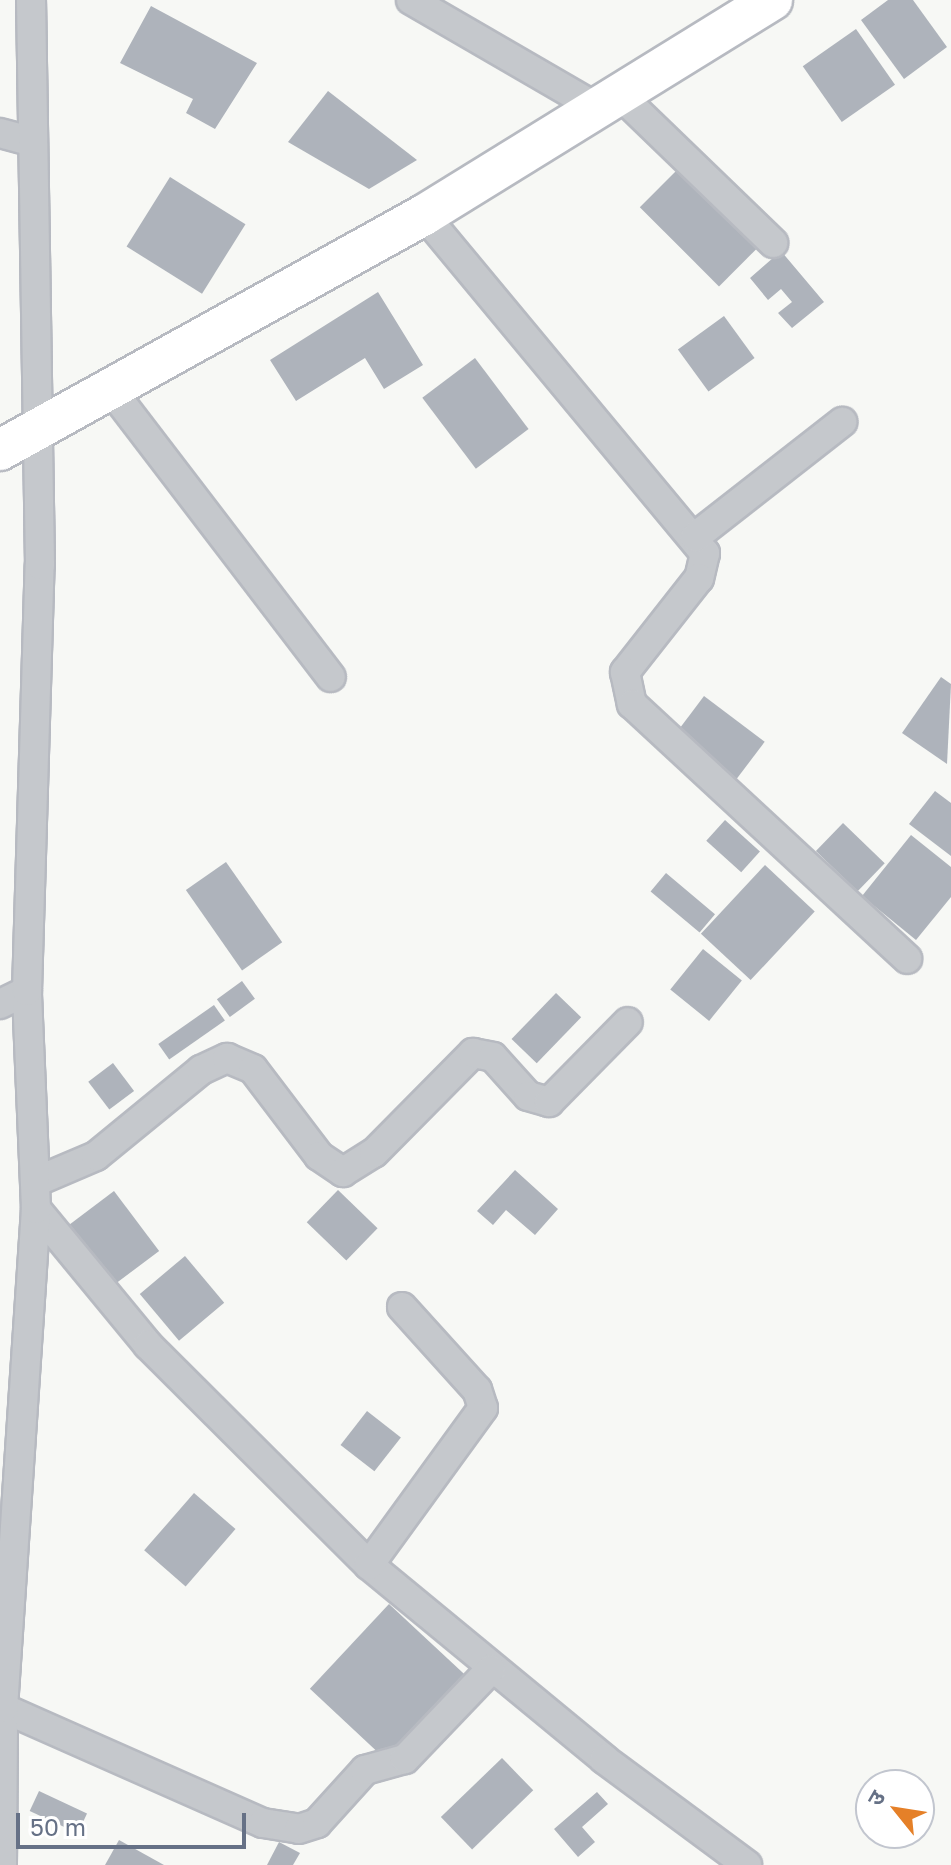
<!DOCTYPE html>
<meta charset="utf-8">
<style>
body{margin:0}
#map{position:relative;width:951px;height:1865px;overflow:hidden;background:#f7f8f5;font-family:"Golos Text","Noto Sans Devanagari",sans-serif}
div>[style]{position:absolute}
[style*='--x']{left:calc(var(--x)*1px);top:calc(var(--y)*1px);width:calc(var(--w)*1px);rotate:calc(var(--a)*1deg)}
.building>*{inset:0;background:#aeb3bb;transform-origin:0 0}
.roads{filter:drop-shadow(2px 0 #b7bac1) drop-shadow(-2px 0 #b7bac1) drop-shadow(0 2px #b7bac1) drop-shadow(0 -2px #b7bac1)}
.street>*{height:28px;margin:-14px;padding:0 14px;transform-origin:14px;border-radius:14px;background:#c5c8cc}
.secondary>*{height:40px;margin:-20px;padding:0 20px;transform-origin:20px;border-radius:20px;background:#fff}
span{translate:-50% -50%;white-space:nowrap;text-align:center;line-height:1.15;-webkit-text-stroke:8px #fff;paint-order:stroke}
.north{position:absolute;left:855px;top:1769px;width:80px;height:80px;box-sizing:border-box;background:#fff;border:2px solid #c2c6cf;border-radius:50%;rotate:300deg;font-size:22px;font-weight:700;line-height:32px;text-align:center;color:#667186}
.north::after{content:'';display:block;margin:auto;width:28px;height:36px;background:#e58028;clip-path:polygon(50% 0,100% 100%,50% 72%,0 100%)}
.scale{position:absolute;left:16px;top:1813px;width:230px;height:36px;box-sizing:border-box;border:4px solid #667186;border-top:0;padding-left:10px;font-size:24px;line-height:28px;white-space:nowrap;color:#667186;-webkit-text-stroke:6px #fff;paint-order:stroke}
</style>
<div id="map">
<div class="building">
<div style="clip-path:polygon(888px 0,913px 0,947px 47px,904px 79px,861px 20px)"></div>
<div style="clip-path:polygon(151px 6px,257px 63px,215px 129px,186px 113px,193px 99px,120px 63px)"></div>
<div style="left:856px;top:29px;width:68px;height:65px;rotate:55deg"></div>
<div style="clip-path:polygon(328px 91px,417px 160px,369px 189px,288px 142px)"></div>
<div style="left:678px;top:169px;width:112px;height:54px;rotate:45deg"></div>
<div style="left:170px;top:177px;width:89px;height:82px;rotate:32deg"></div>
<div style="clip-path:polygon(781px 251px,824px 302px,792px 328px,778px 313px,792px 302px,781px 289px,768px 300px,750px 278px)"></div>
<div style="clip-path:polygon(378px 292px,423px 365px,384px 389px,365px 358px,296px 401px,270px 360px)"></div>
<div style="left:724px;top:316px;width:52px;height:57px;rotate:54deg"></div>
<div style="left:475px;top:358px;width:89px;height:66px;rotate:53deg"></div>
<div style="clip-path:polygon(941px 677px,951px 684px,947px 764px,902px 733px)"></div>
<div style="left:704px;top:696px;width:76px;height:54px;rotate:37deg"></div>
<div style="clip-path:polygon(935px 791px,951px 803px,951px 856px,909px 824px)"></div>
<div style="left:725px;top:820px;width:47px;height:28px;rotate:42deg"></div>
<div style="left:843px;top:823px;width:58px;height:39px;rotate:44deg"></div>
<div style="clip-path:polygon(911px 835px,951px 867px,951px 897px,916px 940px,862px 896px)"></div>
<div style="left:226px;top:862px;width:98px;height:49px;rotate:55deg"></div>
<div style="left:765px;top:865px;width:68px;height:94px;rotate:43deg"></div>
<div style="left:666px;top:873px;width:64px;height:24px;rotate:40deg"></div>
<div style="left:703px;top:949px;width:50px;height:52px;rotate:39deg"></div>
<div style="left:242px;top:981px;width:22px;height:31px;rotate:54deg"></div>
<div style="left:556px;top:993px;width:35px;height:64px;rotate:44deg"></div>
<div style="left:214px;top:1005px;width:19px;height:68px;rotate:55deg"></div>
<div style="left:113px;top:1063px;width:35px;height:31px;rotate:53deg"></div>
<div style="clip-path:polygon(515px 1170px,558px 1209px,535px 1235px,506px 1210px,493px 1225px,477px 1211px)"></div>
<div style="left:338px;top:1190px;width:55px;height:45px;rotate:44deg"></div>
<div style="left:114px;top:1191px;width:75px;height:56px;rotate:53deg"></div>
<div style="left:185px;top:1256px;width:61px;height:59px;rotate:50deg"></div>
<div style="left:367px;top:1411px;width:43px;height:43px;rotate:38deg"></div>
<div style="left:194px;top:1493px;width:55px;height:76px;rotate:41deg"></div>
<div style="left:389px;top:1604px;width:109px;height:116px;rotate:43deg"></div>
<div style="left:502px;top:1758px;width:45px;height:85px;rotate:46deg"></div>
<div style="left:39px;top:1791px;width:53px;height:22px;rotate:25deg"></div>
<div style="clip-path:polygon(597px 1792px,608px 1804px,582px 1827px,595px 1842px,578px 1857px,554px 1829px)"></div>
<div style="clip-path:polygon(119px 1840px,164px 1865px,105px 1865px)"></div>
<div style="clip-path:polygon(279px 1842px,300px 1853px,293px 1865px,267px 1865px)"></div>
</div>
<div class="roads">
<div class="street">
<div style="--x:411;--y:0;--w:217;--a:30.1"></div>
<div style="--x:620;--y:95;--w:213;--a:44"></div>
<div style="--x:0;--y:133;--w:30;--a:15"></div>
<div style="--x:424;--y:215;--w:440;--a:50.3"></div>
<div style="--x:705;--y:553;--w:26;--a:103"></div>
<div style="--x:699;--y:578;--w:120;--a:128.2"></div>
<div style="--x:625;--y:672;--w:33;--a:78"></div>
<div style="--x:632;--y:704;--w:375;--a:42.8"></div>
<div style="--x:109;--y:387;--w:365;--a:52.6"></div>
<div style="--x:695;--y:537;--w:187;--a:-38"></div>
<div style="--x:0;--y:1004;--w:30;--a:-26"></div>
<div style="--x:35;--y:1182;--w:66;--a:-23.1"></div>
<div style="--x:96;--y:1156;--w:136;--a:-39.3"></div>
<div style="--x:201;--y:1070;--w:29;--a:-25"></div>
<div style="--x:227;--y:1058;--w:28;--a:23"></div>
<div style="--x:253;--y:1069;--w:109;--a:52.8"></div>
<div style="--x:319;--y:1156;--w:29;--a:34"></div>
<div style="--x:343;--y:1172;--w:36;--a:-32"></div>
<div style="--x:374;--y:1153;--w:141;--a:-45.3"></div>
<div style="--x:473;--y:1053;--w:20;--a:11"></div>
<div style="--x:493;--y:1057;--w:52;--a:48.1"></div>
<div style="--x:528;--y:1096;--w:22;--a:16"></div>
<div style="--x:549;--y:1102;--w:112;--a:-45.4"></div>
<div style="--x:36;--y:1209;--w:176;--a:50.5"></div>
<div style="--x:148;--y:1345;--w:312;--a:44.9"></div>
<div style="--x:369;--y:1565;--w:305;--a:39.5"></div>
<div style="--x:604;--y:1759;--w:178;--a:36.5"></div>
<div style="--x:369;--y:1565;--w:194;--a:-54"></div>
<div style="--x:483;--y:1408;--w:19;--a:-108"></div>
<div style="--x:477;--y:1390;--w:112;--a:-132.1"></div>
<div style="--x:3;--y:1708;--w:284;--a:23.9"></div>
<div style="--x:263;--y:1823;--w:36;--a:9"></div>
<div style="--x:299;--y:1829;--w:19;--a:-18"></div>
<div style="--x:317;--y:1823;--w:72;--a:-47.8"></div>
<div style="--x:365;--y:1770;--w:41;--a:-15.4"></div>
<div style="--x:405;--y:1759;--w:124;--a:-46.3"></div>
<div style="--x:2;--y:1865;--w:157;--a:-89.6"></div>
<div style="--x:3;--y:1708;--w:500;--a:-86.22"></div>
<div style="--x:36;--y:1209;--w:218;--a:-92.4"></div>
<div style="--x:27;--y:991;--w:426;--a:-88.3"></div>
<div style="--x:40;--y:565;--w:565;--a:-90.91"></div>
</div>
<div class="secondary">
<div style="--x:0;--y:450;--w:485;--a:-29"></div>
<div style="--x:424;--y:215;--w:409;--a:-31.7"></div>
</div>
</div>
<div class="north">उ</div>
<div class="scale">50 m</div>
</div>
